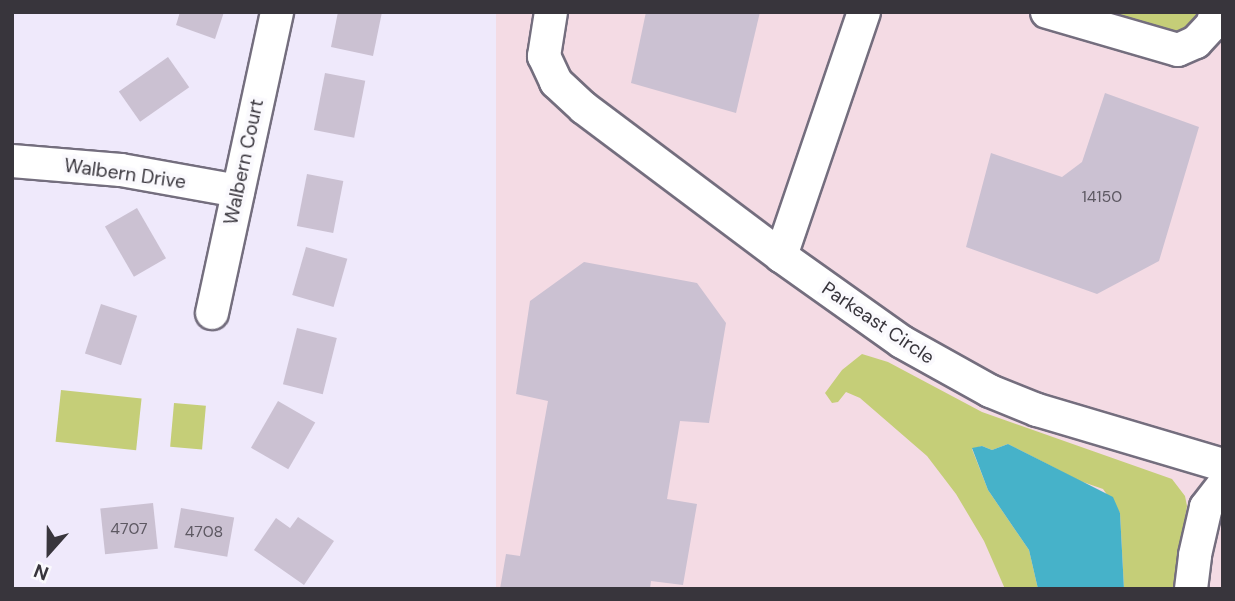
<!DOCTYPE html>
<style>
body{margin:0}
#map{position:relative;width:1235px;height:601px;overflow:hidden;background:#efe9fb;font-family:"DM Sans",sans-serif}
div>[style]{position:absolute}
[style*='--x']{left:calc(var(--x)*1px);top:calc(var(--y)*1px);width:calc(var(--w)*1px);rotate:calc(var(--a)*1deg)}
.commercial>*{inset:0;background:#f4dbe4;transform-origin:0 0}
.green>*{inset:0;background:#c5ce78;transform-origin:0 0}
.water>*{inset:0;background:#46b2c9}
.building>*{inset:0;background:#cbc1d2;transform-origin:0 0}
.roads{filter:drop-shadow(2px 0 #746e7e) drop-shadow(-2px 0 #746e7e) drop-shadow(0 2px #746e7e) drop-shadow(0 -2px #746e7e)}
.minor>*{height:32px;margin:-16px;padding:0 16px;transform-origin:16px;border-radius:16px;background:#fff}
span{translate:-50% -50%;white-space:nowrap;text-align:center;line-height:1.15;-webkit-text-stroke:7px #faf9fd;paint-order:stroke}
.number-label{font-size:16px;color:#5d5862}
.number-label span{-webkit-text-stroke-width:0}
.street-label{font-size:19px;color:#38353c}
.frame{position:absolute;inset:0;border:14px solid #38353c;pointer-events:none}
.north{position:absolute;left:14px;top:517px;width:70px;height:70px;-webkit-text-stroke:5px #faf9fd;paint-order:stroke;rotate:201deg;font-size:19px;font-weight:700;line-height:28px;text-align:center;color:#38353c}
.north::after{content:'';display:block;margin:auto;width:24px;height:32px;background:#38353c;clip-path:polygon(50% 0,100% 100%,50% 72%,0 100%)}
</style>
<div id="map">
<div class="commercial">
<div style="left:496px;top:12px;width:727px;height:588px"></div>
</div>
<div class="green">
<div style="clip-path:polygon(1092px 12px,1200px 12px,1195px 25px,1179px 38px)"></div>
<div style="clip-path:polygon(862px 354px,888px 362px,982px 412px,1172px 479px,1185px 496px,1187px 506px,1173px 589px,1124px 589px,1120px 513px,1103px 489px,1080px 481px,1008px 444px,992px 450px,982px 446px,972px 449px,988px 490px,1029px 550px,1038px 589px,1005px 589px,984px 541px,956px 494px,927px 456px,860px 398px,846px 392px,838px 402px,832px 403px,825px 393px,842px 370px)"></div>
<div style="left:61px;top:390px;width:81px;height:52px;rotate:6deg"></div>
<div style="left:174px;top:403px;width:32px;height:44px;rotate:5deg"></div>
</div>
<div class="water">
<div style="clip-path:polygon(1008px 444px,1113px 497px,1120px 513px,1124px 589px,1038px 589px,1029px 550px,988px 490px,972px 448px,982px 446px,992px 450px)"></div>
</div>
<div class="building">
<div style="clip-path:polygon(180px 12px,224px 12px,215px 39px,176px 25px)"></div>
<div style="clip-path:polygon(338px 12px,382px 12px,373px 56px,331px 47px)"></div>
<div style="clip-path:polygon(646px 12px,760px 12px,736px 113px,631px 83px)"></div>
<div style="left:168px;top:57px;width:37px;height:60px;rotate:55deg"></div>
<div style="left:325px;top:73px;width:41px;height:58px;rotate:11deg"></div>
<div style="clip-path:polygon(1105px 93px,1199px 127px,1159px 261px,1097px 294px,966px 247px,991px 153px,1062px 177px,1082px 162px)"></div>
<div style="left:307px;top:174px;width:37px;height:53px;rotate:11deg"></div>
<div style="left:137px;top:208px;width:58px;height:37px;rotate:60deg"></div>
<div style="left:306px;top:247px;width:43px;height:50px;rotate:16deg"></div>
<div style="clip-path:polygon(584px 262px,697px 283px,726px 323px,709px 423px,680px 421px,667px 499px,697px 504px,683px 585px,651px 581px,650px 589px,500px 589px,506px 554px,520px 556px,548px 401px,516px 394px,530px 301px)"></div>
<div style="left:101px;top:304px;width:38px;height:52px;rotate:18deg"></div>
<div style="left:297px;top:328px;width:41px;height:58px;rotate:14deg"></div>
<div style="left:278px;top:401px;width:43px;height:54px;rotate:30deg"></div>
<div style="left:153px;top:503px;width:46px;height:53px;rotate:84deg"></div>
<div style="left:181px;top:508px;width:54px;height:40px;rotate:10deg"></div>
<div style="clip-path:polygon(298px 517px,334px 541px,304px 585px,254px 550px,276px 518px,290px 528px)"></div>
</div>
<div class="roads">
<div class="minor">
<div style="--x:551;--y:12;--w:45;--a:99"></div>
<div style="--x:544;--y:56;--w:29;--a:65"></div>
<div style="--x:556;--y:82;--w:38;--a:43"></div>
<div style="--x:584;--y:108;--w:246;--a:36.9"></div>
<div style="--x:864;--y:12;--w:258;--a:108.8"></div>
<div style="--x:781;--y:256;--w:148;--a:35.4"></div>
<div style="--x:902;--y:342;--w:101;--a:29.1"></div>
<div style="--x:990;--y:391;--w:51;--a:22"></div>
<div style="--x:1037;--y:410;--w:194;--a:16.5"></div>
<div style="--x:1047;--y:12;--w:136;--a:16.2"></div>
<div style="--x:1178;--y:50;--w:20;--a:-24"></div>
<div style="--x:1196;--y:42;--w:23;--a:-47"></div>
<div style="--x:1212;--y:25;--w:14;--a:-73"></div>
<div style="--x:12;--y:161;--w:109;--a:4.7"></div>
<div style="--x:121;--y:170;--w:119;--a:10.2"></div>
<div style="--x:212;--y:313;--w:308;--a:-77.8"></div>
<div style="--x:1191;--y:589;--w:34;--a:-83"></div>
<div style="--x:1195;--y:555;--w:49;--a:-77.1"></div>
<div style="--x:1206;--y:507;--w:28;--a:-52"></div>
</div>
</div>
<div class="number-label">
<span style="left:1102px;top:197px">14150</span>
<span style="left:129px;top:529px">4707</span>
<span style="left:204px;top:532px">4708</span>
</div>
<div class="street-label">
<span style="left:244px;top:162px;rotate:-78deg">Walbern Court</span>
<span style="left:125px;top:174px;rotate:8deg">Walbern Drive</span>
<span style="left:878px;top:323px;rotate:34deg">Parkeast Circle</span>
</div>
<div class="frame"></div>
<div class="north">N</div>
</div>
